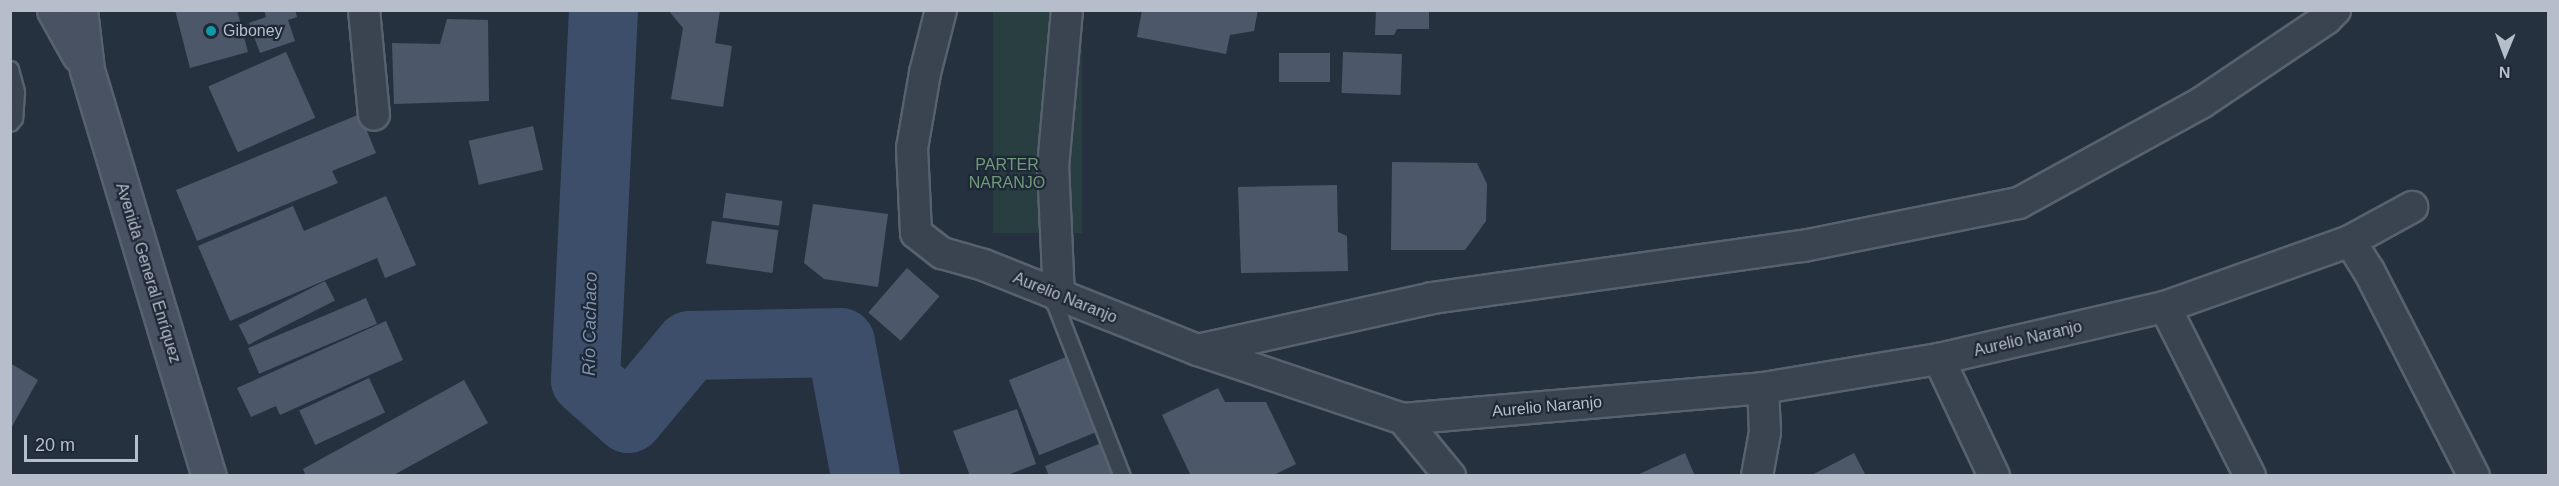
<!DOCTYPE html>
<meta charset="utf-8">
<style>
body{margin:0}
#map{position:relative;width:2559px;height:486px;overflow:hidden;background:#263140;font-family:Helvetica,sans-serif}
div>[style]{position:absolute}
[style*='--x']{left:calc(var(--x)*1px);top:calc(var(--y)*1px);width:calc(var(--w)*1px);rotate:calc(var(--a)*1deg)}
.green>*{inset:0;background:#283e41;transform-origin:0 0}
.river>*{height:69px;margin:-34.5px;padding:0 34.5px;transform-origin:34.5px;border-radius:34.5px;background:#3c4e69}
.building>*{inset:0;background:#4c5869;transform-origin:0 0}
.roads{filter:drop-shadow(2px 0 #58616e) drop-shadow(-2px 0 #58616e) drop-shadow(0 2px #58616e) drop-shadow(0 -2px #58616e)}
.service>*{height:15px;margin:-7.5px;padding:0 7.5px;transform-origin:7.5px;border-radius:7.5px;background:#3a4350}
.minor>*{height:30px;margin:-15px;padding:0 15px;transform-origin:15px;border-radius:15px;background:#3a4350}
.secondary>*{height:33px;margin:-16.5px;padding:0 16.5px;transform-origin:16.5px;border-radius:16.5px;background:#485263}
.dots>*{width:16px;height:16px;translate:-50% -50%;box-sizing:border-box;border:3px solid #1f2836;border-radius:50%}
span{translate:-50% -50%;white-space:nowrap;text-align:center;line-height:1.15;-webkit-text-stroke:4.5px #1f2836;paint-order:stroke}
.poi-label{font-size:16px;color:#b7becb}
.left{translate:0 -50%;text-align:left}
.park-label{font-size:16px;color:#6f9b7a}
.street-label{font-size:16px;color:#b7becb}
.water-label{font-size:18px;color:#7f94b2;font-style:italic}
.frame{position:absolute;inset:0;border:12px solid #b7becb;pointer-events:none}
.north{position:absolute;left:2475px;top:24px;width:60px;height:60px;-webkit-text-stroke:4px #1f2836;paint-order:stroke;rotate:181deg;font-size:16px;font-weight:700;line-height:24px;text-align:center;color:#b7becb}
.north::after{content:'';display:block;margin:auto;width:21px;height:27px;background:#b7becb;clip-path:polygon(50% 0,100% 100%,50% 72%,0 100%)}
.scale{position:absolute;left:24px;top:435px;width:114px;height:27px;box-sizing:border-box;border:3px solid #b7becb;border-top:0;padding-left:8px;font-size:18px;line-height:21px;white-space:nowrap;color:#b7becb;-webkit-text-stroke:4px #1f2836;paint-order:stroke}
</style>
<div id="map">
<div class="green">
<div style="left:993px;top:11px;width:89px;height:222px"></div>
</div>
<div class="river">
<div style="--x:603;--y:10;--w:370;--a:92.8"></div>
<div style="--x:585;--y:380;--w:57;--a:41.5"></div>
<div style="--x:628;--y:418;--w:95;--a:-50.1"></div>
<div style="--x:689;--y:345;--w:151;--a:-1.1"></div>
<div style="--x:840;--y:342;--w:136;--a:79.4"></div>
</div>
<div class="building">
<div style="clip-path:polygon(175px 10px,237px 10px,248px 52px,190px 68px)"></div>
<div style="clip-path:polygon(264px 10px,295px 10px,297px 17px,288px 20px,295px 41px,260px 53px,249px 23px,266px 17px)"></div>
<div style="clip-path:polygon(668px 10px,720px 10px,715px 43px,732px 46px,723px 107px,671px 99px,683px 28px)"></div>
<div style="clip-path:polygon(1142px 10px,1258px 10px,1254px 31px,1230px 35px,1226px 54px,1137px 37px)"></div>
<div style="clip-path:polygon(1376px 10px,1429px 10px,1429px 29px,1397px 29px,1394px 35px,1375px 35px)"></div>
<div style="clip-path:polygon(447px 19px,488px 20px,489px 101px,394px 104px,392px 43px,440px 44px)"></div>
<div style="left:286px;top:52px;width:72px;height:85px;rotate:66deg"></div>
<div style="left:1343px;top:52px;width:59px;height:41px;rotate:2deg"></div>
<div style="left:1330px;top:53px;width:29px;height:51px;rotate:90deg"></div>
<div style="clip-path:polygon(360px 114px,376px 153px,332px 171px,338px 183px,197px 241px,176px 190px)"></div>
<div style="left:533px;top:126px;width:45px;height:66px;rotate:77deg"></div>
<div style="clip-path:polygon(1392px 162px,1477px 163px,1487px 184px,1486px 221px,1465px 250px,1391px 250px)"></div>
<div style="clip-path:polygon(1337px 185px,1338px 232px,1347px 236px,1348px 271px,1241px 273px,1238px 187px)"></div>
<div style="left:726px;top:193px;width:57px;height:25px;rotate:8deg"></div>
<div style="clip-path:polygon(386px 196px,416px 265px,385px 278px,377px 258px,230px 321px,198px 246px,293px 206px,304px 231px)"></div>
<div style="clip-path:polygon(813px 204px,888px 214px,878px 287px,824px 279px,804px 263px)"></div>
<div style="left:712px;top:221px;width:67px;height:43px;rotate:8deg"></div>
<div style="left:907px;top:268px;width:43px;height:59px;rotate:41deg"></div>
<div style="left:325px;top:281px;width:22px;height:97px;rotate:63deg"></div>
<div style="left:366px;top:298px;width:28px;height:128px;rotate:67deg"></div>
<div style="clip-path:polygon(386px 321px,403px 360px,280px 415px,276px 406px,251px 417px,237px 388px)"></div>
<div style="left:1071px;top:355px;width:81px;height:67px;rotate:68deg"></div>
<div style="clip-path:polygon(10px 363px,38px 380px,10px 430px)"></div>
<div style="left:369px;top:378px;width:38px;height:77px;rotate:65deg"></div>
<div style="clip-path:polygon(464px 380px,488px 423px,392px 476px,306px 476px,303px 469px)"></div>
<div style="clip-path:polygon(1218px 388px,1225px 402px,1266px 402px,1296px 464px,1272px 476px,1191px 476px,1162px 415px)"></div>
<div style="clip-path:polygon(1017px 409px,1036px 464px,1005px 476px,970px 476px,953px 431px)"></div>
<div style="clip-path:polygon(1106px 441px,1120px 476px,1049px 476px,1045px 466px)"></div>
<div style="clip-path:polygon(1685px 453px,1695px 476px,1635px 476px)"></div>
<div style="clip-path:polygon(1854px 453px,1866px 476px,1810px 476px)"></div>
</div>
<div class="roads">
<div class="service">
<div style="--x:10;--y:69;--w:24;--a:75"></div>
<div style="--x:16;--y:92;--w:26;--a:94"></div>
<div style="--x:14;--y:118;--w:6;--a:129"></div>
<div style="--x:1051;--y:294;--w:195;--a:68.7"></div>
</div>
<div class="minor">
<div style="--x:364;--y:10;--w:105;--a:84.6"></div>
<div style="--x:941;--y:10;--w:65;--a:104.3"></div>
<div style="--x:925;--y:73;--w:76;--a:99.8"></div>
<div style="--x:912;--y:148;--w:85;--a:87.3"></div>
<div style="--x:916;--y:233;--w:33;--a:38"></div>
<div style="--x:942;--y:253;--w:44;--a:15.9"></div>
<div style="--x:984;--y:265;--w:230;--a:21.7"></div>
<div style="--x:1198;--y:350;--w:216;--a:18.6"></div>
<div style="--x:1403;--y:419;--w:361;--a:-4.9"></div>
<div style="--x:1763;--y:388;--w:178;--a:-9.4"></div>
<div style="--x:1939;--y:359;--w:232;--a:-13"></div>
<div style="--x:2165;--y:307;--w:196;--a:-19.6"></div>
<div style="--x:2350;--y:241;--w:71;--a:-28.7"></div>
<div style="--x:2350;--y:241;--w:36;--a:58"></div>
<div style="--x:2369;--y:271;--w:230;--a:62.9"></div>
<div style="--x:1059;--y:297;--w:130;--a:-92.6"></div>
<div style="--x:1053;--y:167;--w:158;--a:-84.9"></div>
<div style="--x:2165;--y:307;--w:189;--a:63.3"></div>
<div style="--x:1198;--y:350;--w:240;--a:-12.5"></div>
<div style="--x:1432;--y:298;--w:375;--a:-8"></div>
<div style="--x:1803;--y:246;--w:220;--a:-11.3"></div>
<div style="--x:2019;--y:203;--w:208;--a:-28.8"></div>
<div style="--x:2201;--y:103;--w:151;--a:-33.9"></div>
<div style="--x:2326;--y:19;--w:13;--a:-45"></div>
<div style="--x:1939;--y:359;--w:129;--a:64.8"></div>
<div style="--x:1403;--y:419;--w:74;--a:50.5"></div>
<div style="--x:1757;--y:476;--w:45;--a:-79.7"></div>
<div style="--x:1765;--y:432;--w:44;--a:-92.6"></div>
</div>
<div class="secondary">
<div style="--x:54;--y:10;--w:51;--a:60.9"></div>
<div style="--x:80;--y:10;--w:60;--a:83.3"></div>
<div style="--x:87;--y:70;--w:424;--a:73.3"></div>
</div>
</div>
<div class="dots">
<div style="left:211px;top:31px;background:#0f9aa8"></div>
</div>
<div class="poi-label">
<span class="left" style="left:223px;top:31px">Giboney</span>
</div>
<div class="park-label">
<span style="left:1007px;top:174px">PARTER<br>NARANJO</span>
</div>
<div class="street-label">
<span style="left:148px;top:273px;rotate:73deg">Avenida General Enríquez</span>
<span style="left:1065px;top:298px;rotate:22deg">Aurelio Naranjo</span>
<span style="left:2028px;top:339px;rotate:-13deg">Aurelio Naranjo</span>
<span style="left:1547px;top:407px;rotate:-5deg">Aurelio Naranjo</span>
</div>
<div class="water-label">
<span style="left:590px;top:324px;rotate:-89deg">Río Cachaco</span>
</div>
<div class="frame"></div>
<div class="north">N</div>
<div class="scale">20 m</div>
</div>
